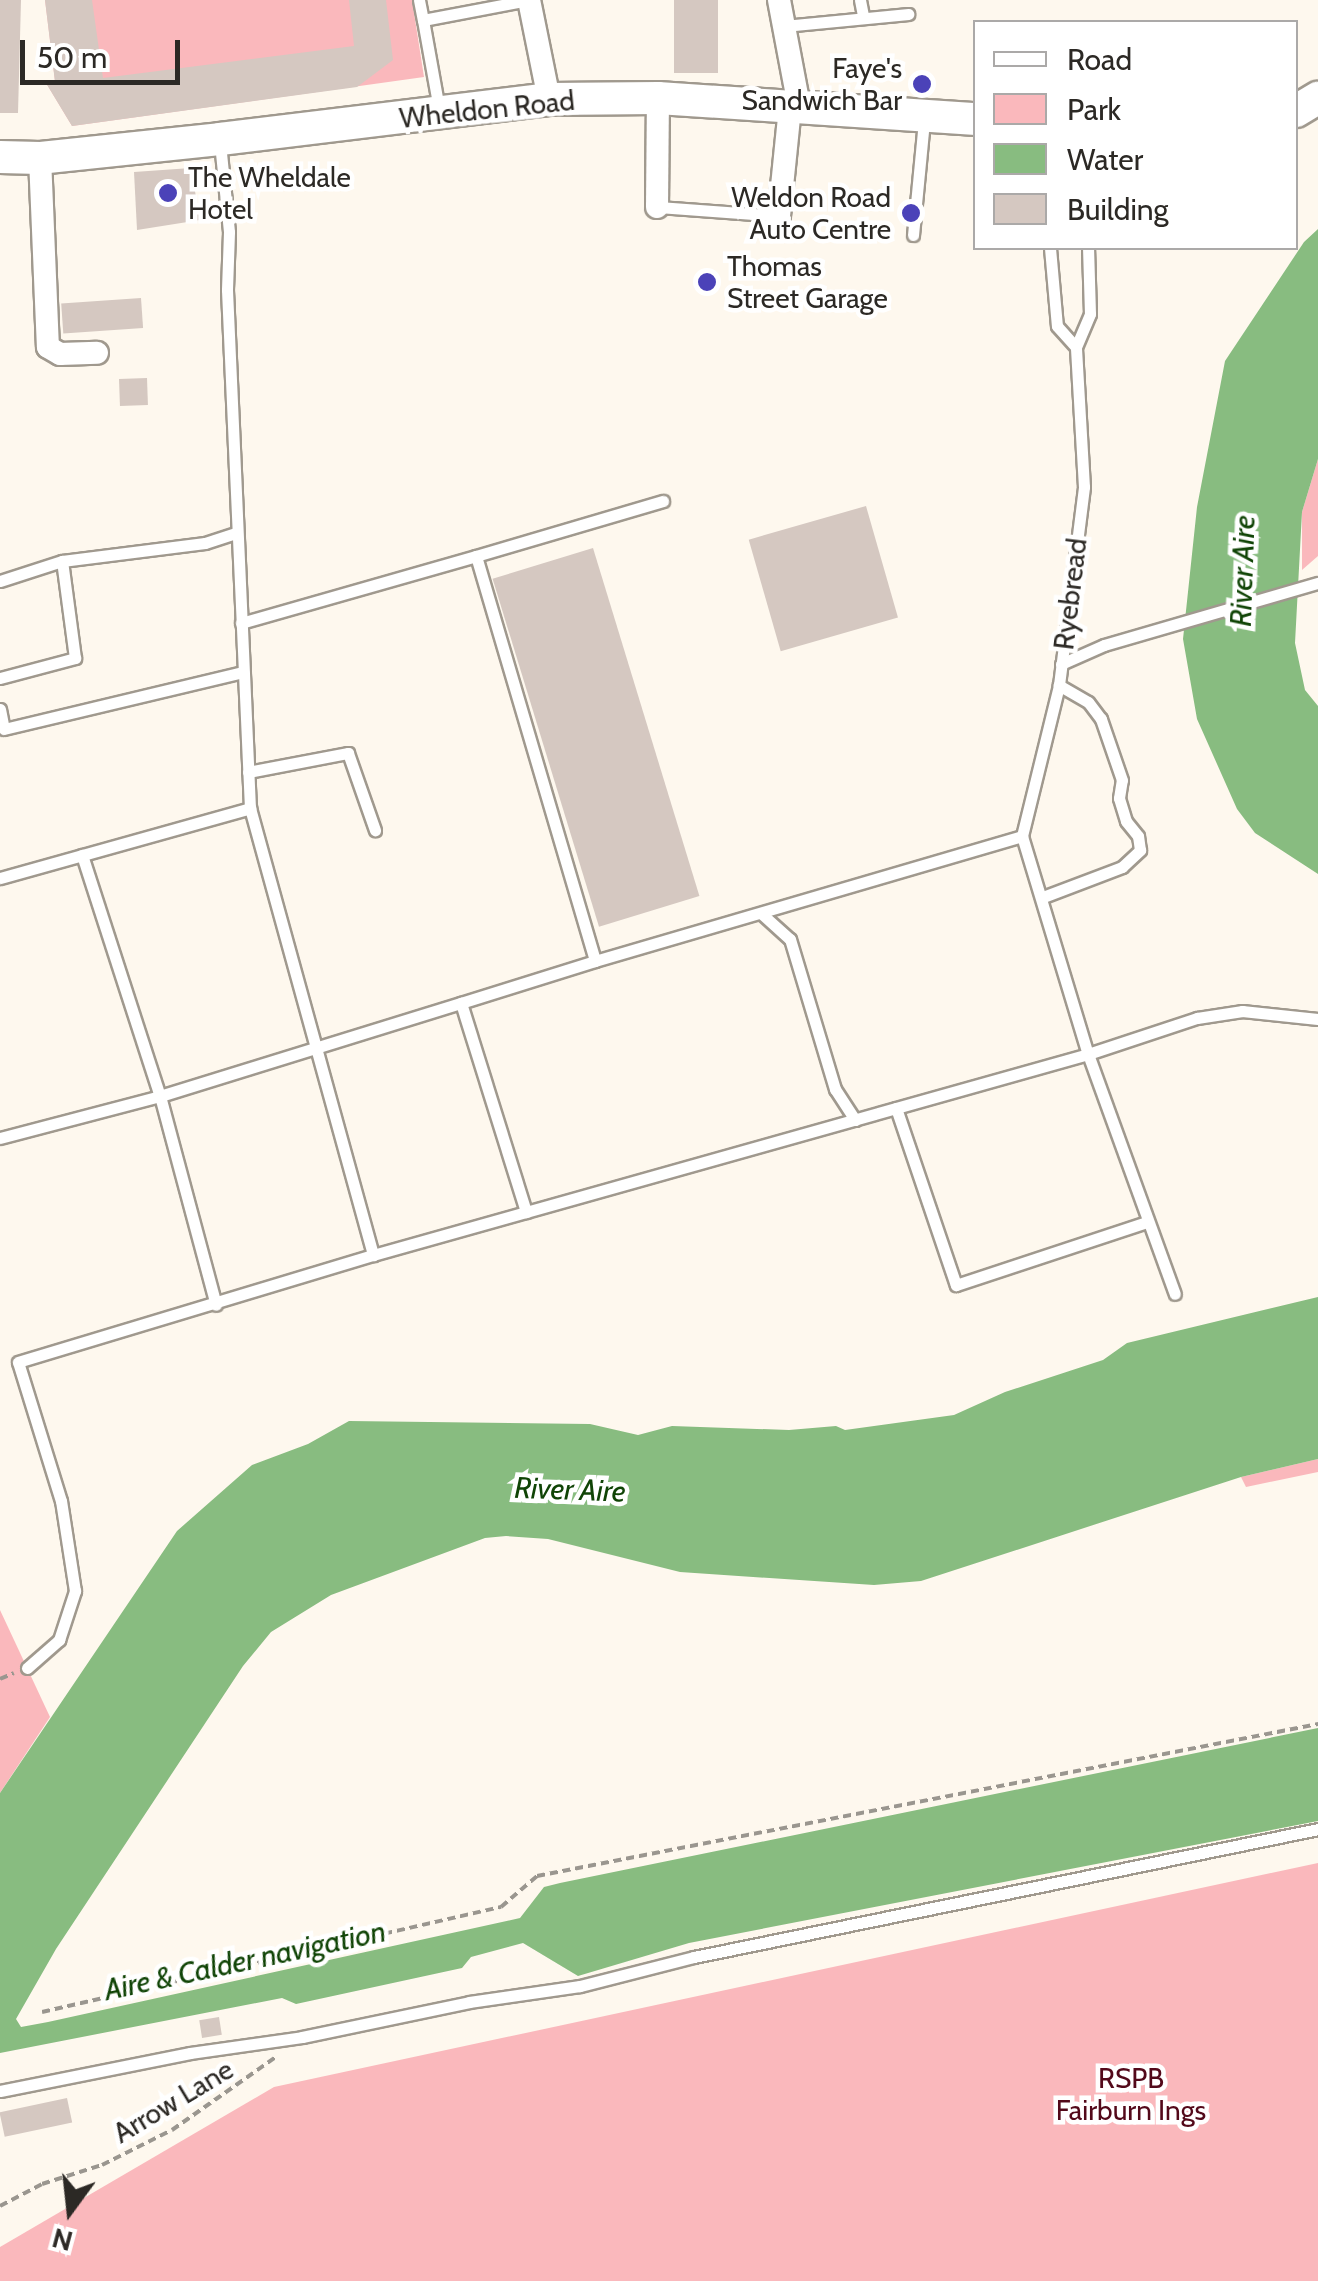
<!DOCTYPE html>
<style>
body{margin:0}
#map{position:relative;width:1318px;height:2281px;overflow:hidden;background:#fef8ee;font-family:Cabin,sans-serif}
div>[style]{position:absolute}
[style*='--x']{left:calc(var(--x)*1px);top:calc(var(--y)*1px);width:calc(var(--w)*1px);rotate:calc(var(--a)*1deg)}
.green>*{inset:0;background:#fab8bc}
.water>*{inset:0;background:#88bc80}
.building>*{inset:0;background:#d5c8c1;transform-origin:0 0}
.path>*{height:4px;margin-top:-2px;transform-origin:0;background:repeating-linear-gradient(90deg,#9a968f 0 8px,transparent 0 13px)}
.roads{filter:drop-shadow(2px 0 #a0998e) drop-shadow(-2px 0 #a0998e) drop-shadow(0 2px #a0998e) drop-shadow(0 -2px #a0998e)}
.lane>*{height:11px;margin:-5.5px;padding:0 5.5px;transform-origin:5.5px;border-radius:5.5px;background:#fff}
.street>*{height:22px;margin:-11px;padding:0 11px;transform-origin:11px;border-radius:11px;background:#fff}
.secondary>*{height:32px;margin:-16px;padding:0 16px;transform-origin:16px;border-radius:16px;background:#fff}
.dots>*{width:28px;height:28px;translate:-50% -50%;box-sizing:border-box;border:5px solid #fff;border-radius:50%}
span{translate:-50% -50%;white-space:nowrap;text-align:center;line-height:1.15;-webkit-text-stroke:9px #fff;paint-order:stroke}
.poi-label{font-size:28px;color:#2c2925}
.right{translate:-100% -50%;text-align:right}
.left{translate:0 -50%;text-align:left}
.street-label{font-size:28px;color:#2c2925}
.park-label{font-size:28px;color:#53091a}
.water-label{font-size:30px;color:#104406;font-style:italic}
.legend{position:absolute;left:973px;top:20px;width:325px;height:230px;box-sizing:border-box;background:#fff;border:2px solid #aba9a8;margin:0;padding:12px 18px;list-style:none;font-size:30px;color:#2c2925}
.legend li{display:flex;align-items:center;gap:20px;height:50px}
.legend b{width:50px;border:2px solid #aba9a8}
.north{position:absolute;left:20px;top:2161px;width:100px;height:100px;-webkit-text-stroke:8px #fff;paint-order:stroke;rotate:195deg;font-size:28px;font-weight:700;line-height:40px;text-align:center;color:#2c2925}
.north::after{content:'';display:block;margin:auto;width:35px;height:45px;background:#2c2925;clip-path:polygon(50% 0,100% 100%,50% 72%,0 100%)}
.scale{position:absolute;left:20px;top:40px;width:160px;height:45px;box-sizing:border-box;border:5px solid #2c2925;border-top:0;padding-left:12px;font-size:30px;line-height:35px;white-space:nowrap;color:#2c2925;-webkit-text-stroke:8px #fff;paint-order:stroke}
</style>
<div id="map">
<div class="green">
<div style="clip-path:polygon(45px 0,412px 0,424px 77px,72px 126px,46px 83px,55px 81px)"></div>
<div style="clip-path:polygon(1318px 459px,1318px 556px,1302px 570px,1302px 512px)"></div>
<div style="clip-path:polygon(1318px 1459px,1318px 1472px,1246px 1487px,1241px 1477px)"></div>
<div style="clip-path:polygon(0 1610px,50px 1717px,0 1793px)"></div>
<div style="clip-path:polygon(1318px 1863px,1318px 2281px,0 2281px,0 2247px,274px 2087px)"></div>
</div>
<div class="water">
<div style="clip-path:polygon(1318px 229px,1318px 459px,1302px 512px,1295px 643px,1305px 690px,1318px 706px,1318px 874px,1255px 833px,1237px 809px,1197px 719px,1183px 639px,1197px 507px,1225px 361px,1304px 242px)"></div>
<div style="clip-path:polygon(1318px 1297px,1318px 1459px,1241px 1477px,921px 1581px,874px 1585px,680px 1572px,548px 1539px,506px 1536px,485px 1538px,331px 1595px,271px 1632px,243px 1666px,56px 1949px,16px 2019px,21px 2027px,48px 2022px,520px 1918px,544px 1887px,560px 1883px,1318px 1728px,1318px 1821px,689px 1943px,578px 1976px,523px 1943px,471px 1957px,462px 1968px,296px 2004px,282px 1998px,0 2053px,0 1793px,177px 1531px,252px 1465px,308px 1444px,349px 1421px,590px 1424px,638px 1435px,672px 1426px,789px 1430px,836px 1426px,845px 1430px,954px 1415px,1005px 1392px,1103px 1360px,1127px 1343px)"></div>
</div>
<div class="building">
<div style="clip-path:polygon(0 0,21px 0,18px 113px,0 113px)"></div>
<div style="clip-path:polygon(45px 0,92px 0,103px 78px,354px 46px,349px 0,386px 0,393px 60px,357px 87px,72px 126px,46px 83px,55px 82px)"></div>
<div style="left:674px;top:0;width:44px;height:73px"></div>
<div style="clip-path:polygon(191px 168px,200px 220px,137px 230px,134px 172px)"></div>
<div style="left:141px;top:298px;width:30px;height:80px;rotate:86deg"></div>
<div style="left:147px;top:378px;width:27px;height:28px;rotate:88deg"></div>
<div style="left:866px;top:506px;width:116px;height:122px;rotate:74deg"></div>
<div style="left:593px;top:548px;width:364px;height:105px;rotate:73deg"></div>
<div style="left:219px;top:2017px;width:18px;height:20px;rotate:81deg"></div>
<div style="left:67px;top:2098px;width:25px;height:69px;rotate:78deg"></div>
</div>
<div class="path">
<div style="--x:0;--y:1679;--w:15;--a:-23"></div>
<div style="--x:42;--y:2012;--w:471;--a:-12.9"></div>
<div style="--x:501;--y:1907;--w:48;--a:-40.7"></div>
<div style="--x:537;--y:1876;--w:796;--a:-11.01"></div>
<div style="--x:0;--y:2206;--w:47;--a:-27.6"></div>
<div style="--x:42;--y:2184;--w:63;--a:-17.6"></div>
<div style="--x:102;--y:2165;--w:78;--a:-26.6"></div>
<div style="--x:172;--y:2130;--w:127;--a:-35.1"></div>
</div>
<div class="roads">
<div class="lane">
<div style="--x:419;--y:0;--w:20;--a:79"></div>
<div style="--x:423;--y:20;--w:108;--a:-10.7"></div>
<div style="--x:860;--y:0;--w:16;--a:79"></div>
<div style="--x:423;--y:20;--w:90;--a:79.8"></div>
<div style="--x:784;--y:26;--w:125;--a:-5.5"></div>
<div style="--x:220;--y:143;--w:89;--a:84.2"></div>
<div style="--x:229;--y:232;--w:58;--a:92"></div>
<div style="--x:227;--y:290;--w:519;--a:87.46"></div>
<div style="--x:250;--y:808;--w:464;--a:74.6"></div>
<div style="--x:373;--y:1255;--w:743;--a:-15.7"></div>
<div style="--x:1088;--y:1054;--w:115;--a:-18.3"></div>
<div style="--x:1197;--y:1018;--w:46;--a:-8.8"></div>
<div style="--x:1242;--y:1011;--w:76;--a:6"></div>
<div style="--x:657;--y:207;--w:122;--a:4.2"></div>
<div style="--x:913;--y:235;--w:116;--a:-84.5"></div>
<div style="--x:1050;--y:248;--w:78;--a:84.9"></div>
<div style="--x:1057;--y:326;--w:28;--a:48"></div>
<div style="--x:476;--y:556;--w:195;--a:-16.4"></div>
<div style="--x:0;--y:581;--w:65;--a:-17.9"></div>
<div style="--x:62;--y:561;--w:144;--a:-7.2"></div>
<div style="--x:205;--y:543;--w:33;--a:-18"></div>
<div style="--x:241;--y:623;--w:244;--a:-15.9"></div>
<div style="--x:476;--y:556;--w:422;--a:73.6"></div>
<div style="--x:595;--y:961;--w:140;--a:162.6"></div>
<div style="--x:461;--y:1003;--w:219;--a:72.7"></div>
<div style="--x:1061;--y:664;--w:47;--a:-23.8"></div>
<div style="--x:1104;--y:645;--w:223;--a:-16.2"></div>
<div style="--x:0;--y:678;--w:78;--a:-14.9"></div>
<div style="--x:75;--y:658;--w:98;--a:-97.6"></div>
<div style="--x:0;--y:709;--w:20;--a:79"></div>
<div style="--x:4;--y:729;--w:246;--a:-13.4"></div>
<div style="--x:248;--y:772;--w:102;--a:-10.8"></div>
<div style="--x:348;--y:753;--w:82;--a:70.7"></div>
<div style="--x:1022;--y:836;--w:155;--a:-76.2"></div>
<div style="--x:1059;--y:685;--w:200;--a:-82.8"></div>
<div style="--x:1084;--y:487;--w:140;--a:-93.3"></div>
<div style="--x:1076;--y:347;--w:36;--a:-67"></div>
<div style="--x:1090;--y:314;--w:66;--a:-91.7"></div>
<div style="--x:1022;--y:836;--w:228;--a:73.2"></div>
<div style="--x:1088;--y:1054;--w:255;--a:70.1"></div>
<div style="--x:82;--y:855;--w:253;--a:72.1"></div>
<div style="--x:160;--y:1096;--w:315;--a:-17.2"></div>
<div style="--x:0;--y:878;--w:260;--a:-15.6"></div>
<div style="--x:1043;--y:897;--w:85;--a:-20.8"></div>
<div style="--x:1122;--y:867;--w:25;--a:-43"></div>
<div style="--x:1140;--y:850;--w:14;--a:-98"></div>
<div style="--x:1138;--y:836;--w:19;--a:-129"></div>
<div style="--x:1126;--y:821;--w:24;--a:-107"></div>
<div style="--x:1119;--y:798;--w:18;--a:-81"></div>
<div style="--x:1122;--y:780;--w:65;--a:-109"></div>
<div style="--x:1101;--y:719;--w:21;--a:-127"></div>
<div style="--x:1088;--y:702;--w:34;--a:-150"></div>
<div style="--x:763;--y:915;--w:36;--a:42"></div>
<div style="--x:790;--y:939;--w:157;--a:73.3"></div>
<div style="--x:835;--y:1089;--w:37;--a:57"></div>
<div style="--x:595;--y:961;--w:445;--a:-16.3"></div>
<div style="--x:896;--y:1108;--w:187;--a:71.3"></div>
<div style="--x:956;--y:1285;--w:201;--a:-18.3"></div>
<div style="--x:0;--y:1138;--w:165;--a:-14.7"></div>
<div style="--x:160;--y:1096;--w:216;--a:75"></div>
<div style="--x:27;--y:1668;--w:43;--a:-41.2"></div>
<div style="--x:59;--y:1640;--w:52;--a:-71.9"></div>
<div style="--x:75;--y:1591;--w:91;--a:-98.8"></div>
<div style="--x:61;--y:1501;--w:145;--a:-107.2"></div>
<div style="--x:18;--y:1362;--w:371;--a:-16.8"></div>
<div style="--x:0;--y:2091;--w:194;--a:-11.3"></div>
<div style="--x:190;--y:2053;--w:113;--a:-8.1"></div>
<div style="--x:302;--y:2037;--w:171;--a:-11.8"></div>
<div style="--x:469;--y:2002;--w:112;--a:-8.2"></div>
<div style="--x:580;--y:1986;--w:118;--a:-14.3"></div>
<div style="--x:694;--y:1957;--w:637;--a:-11.59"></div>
</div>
<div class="street">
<div style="--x:529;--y:0;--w:101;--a:78.6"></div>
<div style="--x:779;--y:0;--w:108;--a:79.3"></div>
<div style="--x:40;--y:158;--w:189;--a:87.6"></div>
<div style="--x:48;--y:347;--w:14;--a:30"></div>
<div style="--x:60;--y:354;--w:37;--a:-2"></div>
<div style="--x:657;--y:207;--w:109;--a:-89.5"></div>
<div style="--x:779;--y:216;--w:110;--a:-84.2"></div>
</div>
<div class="secondary">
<div style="--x:1296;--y:111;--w:26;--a:-31"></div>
<div style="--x:0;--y:157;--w:40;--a:1.4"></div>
<div style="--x:40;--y:158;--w:181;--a:-6"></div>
<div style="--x:220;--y:139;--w:331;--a:-6.9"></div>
<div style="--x:549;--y:99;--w:109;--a:-0.5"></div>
<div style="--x:658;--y:98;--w:319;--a:3.8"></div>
</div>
</div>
<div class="dots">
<div style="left:922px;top:84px;background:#4b42b8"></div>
<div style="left:168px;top:193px;background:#4b42b8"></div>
<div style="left:911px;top:213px;background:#4b42b8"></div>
<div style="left:707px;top:282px;background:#4b42b8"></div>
</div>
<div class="poi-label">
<span class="right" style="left:902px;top:84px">Faye's<br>Sandwich Bar</span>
<span class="left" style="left:188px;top:193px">The Wheldale<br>Hotel</span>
<span class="right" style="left:891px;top:213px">Weldon Road<br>Auto Centre</span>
<span class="left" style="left:727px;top:282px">Thomas<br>Street Garage</span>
</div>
<div class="street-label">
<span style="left:487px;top:109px;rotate:-6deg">Wheldon Road</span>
<span style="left:1070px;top:594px;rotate:-83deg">Ryebread</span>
<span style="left:173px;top:2101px;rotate:-31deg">Arrow Lane</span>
</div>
<div class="park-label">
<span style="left:1131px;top:2094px">RSPB<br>Fairburn Ings</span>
</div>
<div class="water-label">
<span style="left:1243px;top:571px;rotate:-88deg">River Aire</span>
<span style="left:570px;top:1490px;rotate:2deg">River Aire</span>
<span style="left:245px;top:1961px;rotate:-12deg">Aire &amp; Calder navigation</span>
</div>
<ul class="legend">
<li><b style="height:12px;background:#fff"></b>Road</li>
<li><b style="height:28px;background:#fab8bc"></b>Park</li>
<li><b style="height:28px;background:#88bc80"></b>Water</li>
<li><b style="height:28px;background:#d5c8c1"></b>Building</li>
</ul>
<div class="north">N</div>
<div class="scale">50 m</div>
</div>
